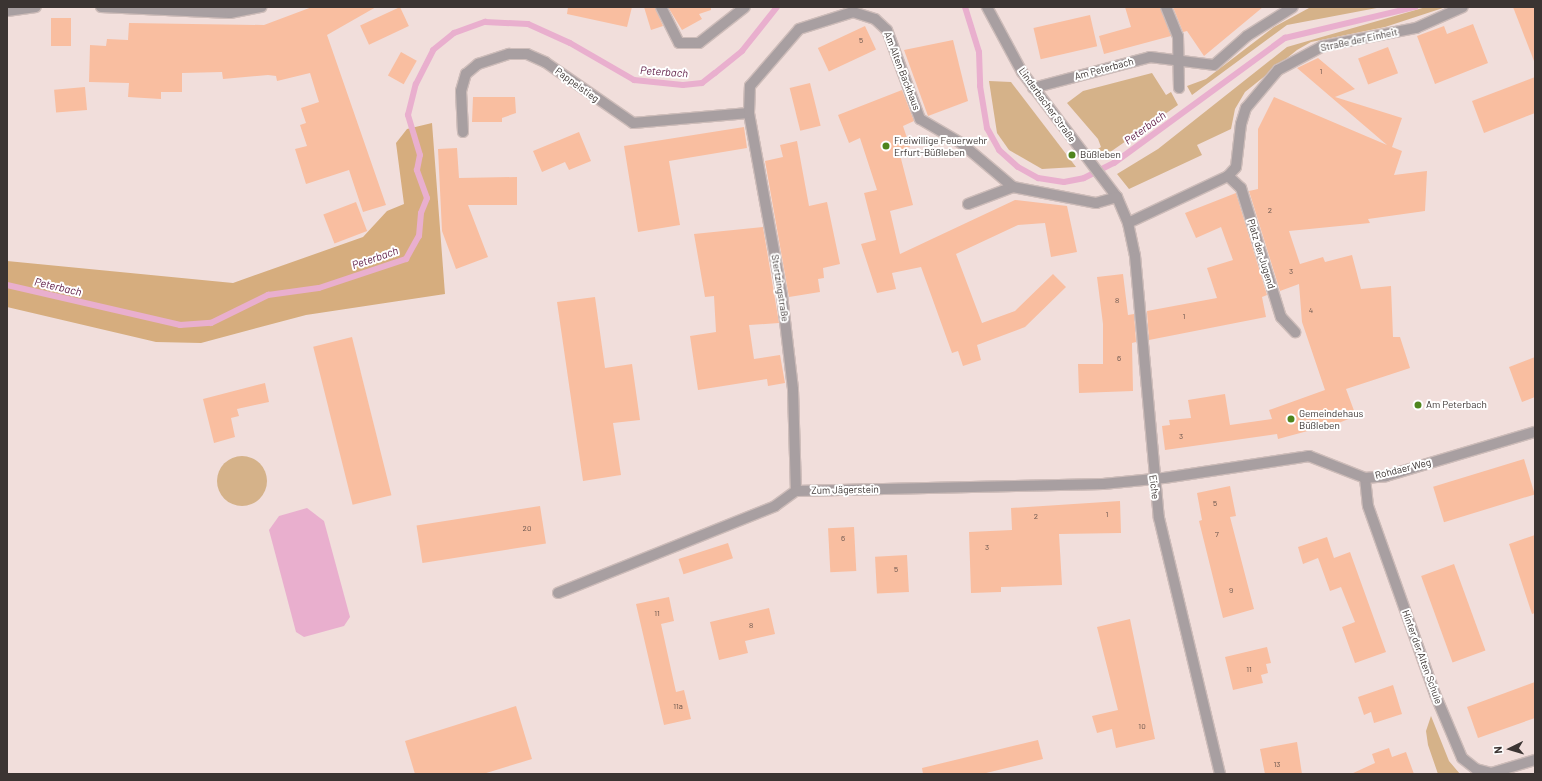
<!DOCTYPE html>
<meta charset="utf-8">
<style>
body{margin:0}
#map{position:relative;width:1542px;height:781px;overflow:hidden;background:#f1dedb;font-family:Barlow,sans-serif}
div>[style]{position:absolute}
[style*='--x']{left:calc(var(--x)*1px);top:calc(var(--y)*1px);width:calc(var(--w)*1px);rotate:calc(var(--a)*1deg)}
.green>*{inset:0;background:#d5b289}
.round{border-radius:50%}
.forest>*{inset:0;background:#d6ad7e}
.water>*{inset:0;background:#e9afce}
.stream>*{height:6px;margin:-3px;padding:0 3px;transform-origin:3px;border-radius:3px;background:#e9afce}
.building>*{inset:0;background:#f9bea0;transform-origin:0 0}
.roads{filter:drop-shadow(1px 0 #cdbcb9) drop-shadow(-1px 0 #cdbcb9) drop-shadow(0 1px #cdbcb9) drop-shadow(0 -1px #cdbcb9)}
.minor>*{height:10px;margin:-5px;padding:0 5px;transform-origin:5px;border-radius:5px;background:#a89fa1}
.dots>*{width:11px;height:11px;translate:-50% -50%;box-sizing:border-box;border:2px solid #fff;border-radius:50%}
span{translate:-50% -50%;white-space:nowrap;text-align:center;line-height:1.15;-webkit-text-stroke:4px #fff;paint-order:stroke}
.number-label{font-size:8px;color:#6a564e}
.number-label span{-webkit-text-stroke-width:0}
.street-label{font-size:10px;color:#3b3432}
.poi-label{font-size:10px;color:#3b3432}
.left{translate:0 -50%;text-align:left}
.water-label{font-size:11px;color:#5e1c46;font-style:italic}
.frame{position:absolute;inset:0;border:8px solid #3b3432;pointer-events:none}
.north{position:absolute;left:1490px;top:729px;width:40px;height:40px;-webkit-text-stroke:3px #fff;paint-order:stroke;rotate:265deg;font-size:11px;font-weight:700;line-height:16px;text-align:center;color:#3b3432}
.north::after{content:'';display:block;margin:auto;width:14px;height:18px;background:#3b3432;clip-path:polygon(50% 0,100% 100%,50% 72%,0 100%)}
</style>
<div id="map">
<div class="green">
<div style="clip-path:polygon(1382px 7px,1287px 25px,1192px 95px,1187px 86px,1206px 79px,1274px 27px,1309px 8px)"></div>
<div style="clip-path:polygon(1426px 7px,1446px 7px,1385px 27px,1311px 42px,1297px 50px,1245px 92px,1235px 109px,1231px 129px,1197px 145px,1202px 155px,1129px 189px,1117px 174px,1158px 149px,1287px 47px)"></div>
<div style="clip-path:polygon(1152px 73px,1166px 95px,1171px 92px,1178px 105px,1103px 157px,1098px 149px,1101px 147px,1098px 139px,1067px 103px,1083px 91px)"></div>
<div style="clip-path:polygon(989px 81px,1011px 82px,1076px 167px,1042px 169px,1009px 150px,997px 133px)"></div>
<div class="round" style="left:217px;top:456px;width:50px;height:50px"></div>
<div style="clip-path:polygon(1431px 716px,1449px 761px,1460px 774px,1438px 774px,1428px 745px,1426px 731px)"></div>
</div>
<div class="forest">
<div style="clip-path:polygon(432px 123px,445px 294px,306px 315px,201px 343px,156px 342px,7px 307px,7px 261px,233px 283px,363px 237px,387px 211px,404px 204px,396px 143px,407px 129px)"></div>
</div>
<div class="water">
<div style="clip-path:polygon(307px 508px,324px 521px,350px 617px,344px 626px,304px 637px,296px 632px,269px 530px,279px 516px)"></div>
</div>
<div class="stream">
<div style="--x:965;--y:7;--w:47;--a:72.7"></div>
<div style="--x:979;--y:52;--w:34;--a:88"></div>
<div style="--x:980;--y:86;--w:43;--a:80.5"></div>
<div style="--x:987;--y:128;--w:25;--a:61"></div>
<div style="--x:999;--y:150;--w:25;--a:42"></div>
<div style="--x:1018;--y:167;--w:23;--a:29"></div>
<div style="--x:1038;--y:178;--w:26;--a:9"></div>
<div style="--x:1064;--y:182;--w:20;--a:-11"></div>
<div style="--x:1084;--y:178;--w:34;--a:-27"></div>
<div style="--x:1114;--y:163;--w:212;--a:-36.2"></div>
<div style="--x:1285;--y:38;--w:134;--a:-13.4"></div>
<div style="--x:7;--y:285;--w:178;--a:13"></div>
<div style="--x:180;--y:325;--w:31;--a:-4"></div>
<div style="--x:211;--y:323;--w:64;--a:-26.2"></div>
<div style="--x:268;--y:295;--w:51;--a:-7.8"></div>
<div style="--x:319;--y:288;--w:92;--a:-18.4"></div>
<div style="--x:406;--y:259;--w:26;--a:-61"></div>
<div style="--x:419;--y:236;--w:23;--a:-85"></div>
<div style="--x:421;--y:213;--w:16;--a:-68"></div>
<div style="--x:427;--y:198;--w:30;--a:-110"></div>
<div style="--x:417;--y:170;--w:15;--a:-79"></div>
<div style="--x:420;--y:155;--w:42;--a:-106.7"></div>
<div style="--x:408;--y:115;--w:32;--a:-76"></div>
<div style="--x:416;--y:84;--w:38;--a:-63"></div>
<div style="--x:433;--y:50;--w:27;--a:-39"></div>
<div style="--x:454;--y:33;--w:33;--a:-20"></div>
<div style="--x:485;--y:22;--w:43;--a:2.7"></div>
<div style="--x:528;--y:24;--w:46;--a:24.3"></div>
<div style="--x:570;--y:43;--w:74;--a:30"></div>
<div style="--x:634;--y:80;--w:49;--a:5.8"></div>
<div style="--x:683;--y:85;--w:19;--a:-6"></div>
<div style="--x:702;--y:83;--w:16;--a:-38"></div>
<div style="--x:715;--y:73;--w:35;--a:-39"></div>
<div style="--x:742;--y:51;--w:56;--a:-51.5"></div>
</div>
<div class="building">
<div style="clip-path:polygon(312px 7px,376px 7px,327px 35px,386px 205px,363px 212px,349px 170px,306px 184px,295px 149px,307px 146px,300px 125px,306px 123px,301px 108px,319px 102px,310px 73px,277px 81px,276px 76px,268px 75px,223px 79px,222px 72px,182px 73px,182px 92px,161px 92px,161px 99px,128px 97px,129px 83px,89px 82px,90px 45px,106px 46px,107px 39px,128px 40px,129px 23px,264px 25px)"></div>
<div style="left:400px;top:7px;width:21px;height:44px;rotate:65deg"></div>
<div style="clip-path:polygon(568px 7px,632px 7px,627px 27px,567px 14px)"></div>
<div style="clip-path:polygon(644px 7px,655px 7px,663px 26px,651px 30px)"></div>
<div style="clip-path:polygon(668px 7px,711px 7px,711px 10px,699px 14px,702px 19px,682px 30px)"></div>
<div style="clip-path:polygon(1125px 7px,1160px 7px,1171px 36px,1104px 54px,1099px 36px,1131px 27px)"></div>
<div style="clip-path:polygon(1173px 7px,1263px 7px,1204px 56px,1187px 31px,1183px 32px)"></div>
<div style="clip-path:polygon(1513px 7px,1535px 7px,1535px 61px,1534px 61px)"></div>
<div style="left:1090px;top:15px;width:32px;height:58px;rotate:77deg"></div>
<div style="left:51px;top:18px;width:20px;height:28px"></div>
<div style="clip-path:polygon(1473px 24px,1488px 63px,1435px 84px,1417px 36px,1444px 26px,1447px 34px)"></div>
<div style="left:865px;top:26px;width:26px;height:52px;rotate:65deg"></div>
<div style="clip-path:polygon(953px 40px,968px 101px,928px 116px,904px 50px)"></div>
<div style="left:1388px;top:47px;width:28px;height:32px;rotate:69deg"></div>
<div style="left:401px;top:52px;width:18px;height:27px;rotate:29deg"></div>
<div style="clip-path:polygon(1318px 58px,1355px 89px,1335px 97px,1402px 118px,1392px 147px,1402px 151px,1394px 175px,1427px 171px,1425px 211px,1368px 219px,1370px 223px,1289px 231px,1300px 264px,1323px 257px,1325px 262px,1352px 255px,1361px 289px,1391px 286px,1393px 337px,1400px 337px,1410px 368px,1346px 389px,1356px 416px,1341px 422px,1278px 439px,1277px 434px,1165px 450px,1162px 426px,1170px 425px,1169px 420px,1191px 418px,1188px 400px,1225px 394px,1230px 425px,1272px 419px,1269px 410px,1325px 390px,1302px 322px,1299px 284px,1280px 291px,1249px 191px,1258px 189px,1258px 129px,1274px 97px,1387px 145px,1297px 68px)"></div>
<div style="clip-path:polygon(1535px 77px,1535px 113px,1484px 133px,1472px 101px)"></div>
<div style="left:810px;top:83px;width:44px;height:21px;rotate:76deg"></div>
<div style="left:85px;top:87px;width:23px;height:31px;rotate:85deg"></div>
<div style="clip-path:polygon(902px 90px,914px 121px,903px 126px,910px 147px,899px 151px,913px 205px,890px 211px,900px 254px,1015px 200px,1067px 206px,1077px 252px,1051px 257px,1045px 223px,1018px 225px,956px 254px,982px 323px,1015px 311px,1053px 274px,1066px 287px,1025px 327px,977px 345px,981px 360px,963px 366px,958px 351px,952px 353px,921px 267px,892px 273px,896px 289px,877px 293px,861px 244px,876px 240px,864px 193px,877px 190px,860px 138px,849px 143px,838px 115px)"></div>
<div style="clip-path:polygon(473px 97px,515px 97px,516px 113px,502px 118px,502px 122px,472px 122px)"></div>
<div style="clip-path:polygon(744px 127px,747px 148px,669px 161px,680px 225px,638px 232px,624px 146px)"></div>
<div style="clip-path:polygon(579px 132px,591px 161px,569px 170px,565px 162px,542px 172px,533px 151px)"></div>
<div style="clip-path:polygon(797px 141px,809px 206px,827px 202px,840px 264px,823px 268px,824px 278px,818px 279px,820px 292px,789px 297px,765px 161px,783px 157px,780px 145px)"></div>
<div style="clip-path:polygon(457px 148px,459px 178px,517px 177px,517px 205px,468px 205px,488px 257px,456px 269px,442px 231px,438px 149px)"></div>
<div style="clip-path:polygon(1236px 193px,1267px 295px,1262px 297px,1266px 317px,1149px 340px,1147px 311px,1217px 298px,1207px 268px,1233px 260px,1221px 227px,1196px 238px,1185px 213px)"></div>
<div style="left:356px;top:202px;width:31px;height:35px;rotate:69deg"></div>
<div style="clip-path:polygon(763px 227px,779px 323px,749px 325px,754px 359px,780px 355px,785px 383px,768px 386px,767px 379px,698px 390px,690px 336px,716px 332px,714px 296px,705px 297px,694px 234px)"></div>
<div style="clip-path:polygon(1123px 274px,1128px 315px,1134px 314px,1136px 342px,1132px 343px,1133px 391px,1079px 393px,1078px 364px,1103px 364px,1103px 324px,1097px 277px)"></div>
<div style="clip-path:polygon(595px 297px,605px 368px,632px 364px,640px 420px,613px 423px,621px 475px,583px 481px,557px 302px)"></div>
<div style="left:352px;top:337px;width:163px;height:40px;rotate:76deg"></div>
<div style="clip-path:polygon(1535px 357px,1535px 397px,1522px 402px,1509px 367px)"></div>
<div style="clip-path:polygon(265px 383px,269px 402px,237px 409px,239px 416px,231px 418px,235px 437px,214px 443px,203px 399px)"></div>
<div style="left:1524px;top:459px;width:37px;height:95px;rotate:73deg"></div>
<div style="clip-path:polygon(1230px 486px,1236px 516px,1230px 517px,1254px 609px,1223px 618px,1199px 521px,1202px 520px,1197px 493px)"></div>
<div style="clip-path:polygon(1120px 501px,1121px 533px,1059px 534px,1062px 585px,1001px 587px,1001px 592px,971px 593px,969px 532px,1012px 530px,1011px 508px)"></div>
<div style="left:540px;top:506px;width:38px;height:125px;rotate:81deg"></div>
<div style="left:854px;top:527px;width:44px;height:26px;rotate:87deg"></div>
<div style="clip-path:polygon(1535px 535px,1535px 613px,1532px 614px,1509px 544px)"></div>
<div style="clip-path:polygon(1327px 537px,1334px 558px,1350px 552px,1386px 652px,1355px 663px,1342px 627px,1355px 622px,1341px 587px,1330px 591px,1318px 558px,1303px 564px,1298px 547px)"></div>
<div style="left:728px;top:543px;width:16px;height:52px;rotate:72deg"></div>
<div style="left:907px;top:555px;width:37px;height:32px;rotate:87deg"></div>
<div style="left:1454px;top:564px;width:92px;height:35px;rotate:70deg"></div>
<div style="clip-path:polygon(669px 597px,674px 621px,661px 624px,676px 692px,684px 690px,691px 719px,664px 725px,636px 604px)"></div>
<div style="clip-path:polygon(769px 608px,775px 634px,745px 641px,748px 653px,719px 660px,710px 622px)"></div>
<div style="clip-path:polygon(1130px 619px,1155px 739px,1116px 748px,1112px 729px,1097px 733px,1092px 716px,1118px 710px,1097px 627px)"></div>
<div style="clip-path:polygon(1267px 647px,1271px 663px,1266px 664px,1268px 673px,1261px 675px,1263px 683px,1233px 690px,1225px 657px)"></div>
<div style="clip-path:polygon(1535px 682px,1535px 718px,1478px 738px,1467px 707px)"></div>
<div style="clip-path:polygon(1393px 685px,1402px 714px,1374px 723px,1371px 712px,1364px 715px,1358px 697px)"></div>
<div style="clip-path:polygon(516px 706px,532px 759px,483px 774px,415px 774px,405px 741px)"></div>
<div style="clip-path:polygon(1038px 740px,1043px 759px,982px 774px,923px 774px,922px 768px)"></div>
<div style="clip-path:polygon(1297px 742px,1302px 774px,1265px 774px,1260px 749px)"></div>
<div style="clip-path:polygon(1389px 748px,1392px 757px,1406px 752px,1414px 774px,1351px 774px,1375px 763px,1372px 754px)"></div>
</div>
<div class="roads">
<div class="minor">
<div style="--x:101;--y:7;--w:129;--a:2.7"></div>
<div style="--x:230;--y:13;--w:32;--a:-11"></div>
<div style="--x:661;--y:7;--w:40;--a:63.4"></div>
<div style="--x:679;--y:43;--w:20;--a:0"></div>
<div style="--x:699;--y:43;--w:58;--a:-38"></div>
<div style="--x:987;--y:7;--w:74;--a:61.7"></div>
<div style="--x:1022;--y:72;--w:157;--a:52.8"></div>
<div style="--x:1117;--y:197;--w:28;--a:67"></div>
<div style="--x:1128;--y:223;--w:34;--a:78"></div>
<div style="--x:1135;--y:256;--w:263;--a:84.8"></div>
<div style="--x:1159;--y:518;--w:263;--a:76.6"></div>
<div style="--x:1166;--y:7;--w:31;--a:68"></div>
<div style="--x:1178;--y:36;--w:52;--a:88.9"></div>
<div style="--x:7;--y:11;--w:29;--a:-8"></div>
<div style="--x:1033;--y:88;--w:121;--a:-14.8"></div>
<div style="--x:1150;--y:57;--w:64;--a:7.1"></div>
<div style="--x:1214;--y:65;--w:44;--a:-41.3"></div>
<div style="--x:1247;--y:36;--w:54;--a:-32.2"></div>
<div style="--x:463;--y:132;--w:41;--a:-92.8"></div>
<div style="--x:461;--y:91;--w:18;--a:-74"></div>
<div style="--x:466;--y:74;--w:16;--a:-40"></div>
<div style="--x:478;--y:64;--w:33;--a:-18"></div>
<div style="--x:509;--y:54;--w:18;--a:0"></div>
<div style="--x:527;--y:54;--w:20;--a:24"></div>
<div style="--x:545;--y:62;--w:107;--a:34.7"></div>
<div style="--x:633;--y:123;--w:116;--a:-4.9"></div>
<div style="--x:1228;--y:176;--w:18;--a:43"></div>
<div style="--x:1241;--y:188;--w:135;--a:72.8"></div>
<div style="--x:1281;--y:317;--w:21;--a:47"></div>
<div style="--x:968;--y:204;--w:48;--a:-20.7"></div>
<div style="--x:1128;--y:223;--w:110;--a:-25.2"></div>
<div style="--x:1228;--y:176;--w:12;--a:-48"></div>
<div style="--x:1236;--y:167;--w:43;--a:-83.4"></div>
<div style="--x:1241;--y:124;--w:17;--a:-73"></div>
<div style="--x:1246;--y:108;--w:50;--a:-49.9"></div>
<div style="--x:1278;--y:70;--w:51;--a:-28.1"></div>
<div style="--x:1323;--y:46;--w:95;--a:-11"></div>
<div style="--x:1416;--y:28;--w:51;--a:-24.1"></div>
<div style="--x:1365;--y:478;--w:28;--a:84"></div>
<div style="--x:1368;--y:506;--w:200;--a:70.4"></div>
<div style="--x:1435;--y:694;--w:69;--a:67.1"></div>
<div style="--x:1462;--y:758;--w:18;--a:38"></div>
<div style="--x:1476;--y:769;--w:16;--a:15"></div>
<div style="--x:1491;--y:773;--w:46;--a:-16.5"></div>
<div style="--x:796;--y:491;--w:102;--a:-91.7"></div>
<div style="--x:793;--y:389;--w:95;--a:-96.7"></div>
<div style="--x:782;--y:295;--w:185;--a:-100.3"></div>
<div style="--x:749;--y:113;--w:27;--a:-88"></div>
<div style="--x:750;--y:86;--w:75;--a:-49.3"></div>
<div style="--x:799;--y:29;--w:57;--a:-17.5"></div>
<div style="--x:853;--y:12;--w:23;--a:18"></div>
<div style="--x:875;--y:19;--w:16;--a:43"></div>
<div style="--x:887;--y:30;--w:95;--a:69.7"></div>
<div style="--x:920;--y:119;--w:48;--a:30.3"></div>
<div style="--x:961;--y:143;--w:68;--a:40.2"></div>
<div style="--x:1013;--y:187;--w:85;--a:10.9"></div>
<div style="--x:1096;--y:203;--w:22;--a:-16"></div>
<div style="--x:558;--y:593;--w:234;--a:-21.8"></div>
<div style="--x:775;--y:506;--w:26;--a:-36"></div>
<div style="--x:796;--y:491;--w:307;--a:-1.3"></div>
<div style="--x:1103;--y:484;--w:61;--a:-5.6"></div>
<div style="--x:1164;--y:478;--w:147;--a:-8.6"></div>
<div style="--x:1309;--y:456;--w:60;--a:21.4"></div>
<div style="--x:1365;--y:478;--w:21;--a:-5"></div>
<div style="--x:1386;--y:476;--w:155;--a:-16.5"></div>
</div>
</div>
<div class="dots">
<div style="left:886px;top:146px;background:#4f851d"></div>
<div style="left:1072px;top:155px;background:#4f851d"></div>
<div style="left:1418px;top:405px;background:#4f851d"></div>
<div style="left:1291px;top:419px;background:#4f851d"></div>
</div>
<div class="number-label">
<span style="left:861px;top:41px">5</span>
<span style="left:1321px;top:72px">1</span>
<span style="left:1270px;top:211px">2</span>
<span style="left:1291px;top:272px">3</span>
<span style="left:1117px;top:301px">8</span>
<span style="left:1311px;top:311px">4</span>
<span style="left:1184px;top:317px">1</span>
<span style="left:1119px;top:359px">6</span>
<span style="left:1181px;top:437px">3</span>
<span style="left:1215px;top:504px">5</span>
<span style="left:1107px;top:515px">1</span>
<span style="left:1036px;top:517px">2</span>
<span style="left:527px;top:529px">20</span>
<span style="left:1217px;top:535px">7</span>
<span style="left:843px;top:539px">6</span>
<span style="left:987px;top:548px">3</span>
<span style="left:896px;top:570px">5</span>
<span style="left:1231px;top:591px">9</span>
<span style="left:657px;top:614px">11</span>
<span style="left:751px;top:626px">8</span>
<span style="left:1249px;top:670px">11</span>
<span style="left:678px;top:707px">11a</span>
<span style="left:1142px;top:727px">10</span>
<span style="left:1277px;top:765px">13</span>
</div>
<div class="street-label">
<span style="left:1359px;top:40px;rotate:-12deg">Straße der Einheit</span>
<span style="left:1104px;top:69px;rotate:-15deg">Am Peterbach</span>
<span style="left:902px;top:71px;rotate:69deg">Am Alten Backhaus</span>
<span style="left:577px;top:85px;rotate:36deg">Pappelstieg</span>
<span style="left:1047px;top:105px;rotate:54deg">Linderbacher Straße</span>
<span style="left:1261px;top:254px;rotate:73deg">Platz der Jugend</span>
<span style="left:780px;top:288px;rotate:81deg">Stertzingstraße</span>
<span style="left:1403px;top:469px;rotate:-14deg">Rohdaer Weg</span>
<span style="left:1154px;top:487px;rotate:83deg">Eiche</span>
<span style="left:845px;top:490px;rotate:-1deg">Zum Jägerstein</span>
<span style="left:1422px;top:657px;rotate:70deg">Hinter der Alten Schule</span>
</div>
<div class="poi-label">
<span class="left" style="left:894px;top:146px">Freiwillige Feuerwehr<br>Erfurt-Büßleben</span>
<span class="left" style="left:1080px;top:155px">Büßleben</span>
<span class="left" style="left:1426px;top:405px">Am Peterbach</span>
<span class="left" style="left:1299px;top:419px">Gemeindehaus<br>Büßleben</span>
</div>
<div class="water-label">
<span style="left:664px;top:72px;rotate:4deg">Peterbach</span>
<span style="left:1145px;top:128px;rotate:-36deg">Peterbach</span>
<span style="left:375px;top:258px;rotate:-19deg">Peterbach</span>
<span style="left:58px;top:287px;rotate:13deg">Peterbach</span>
</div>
<div class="frame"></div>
<div class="north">N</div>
</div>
